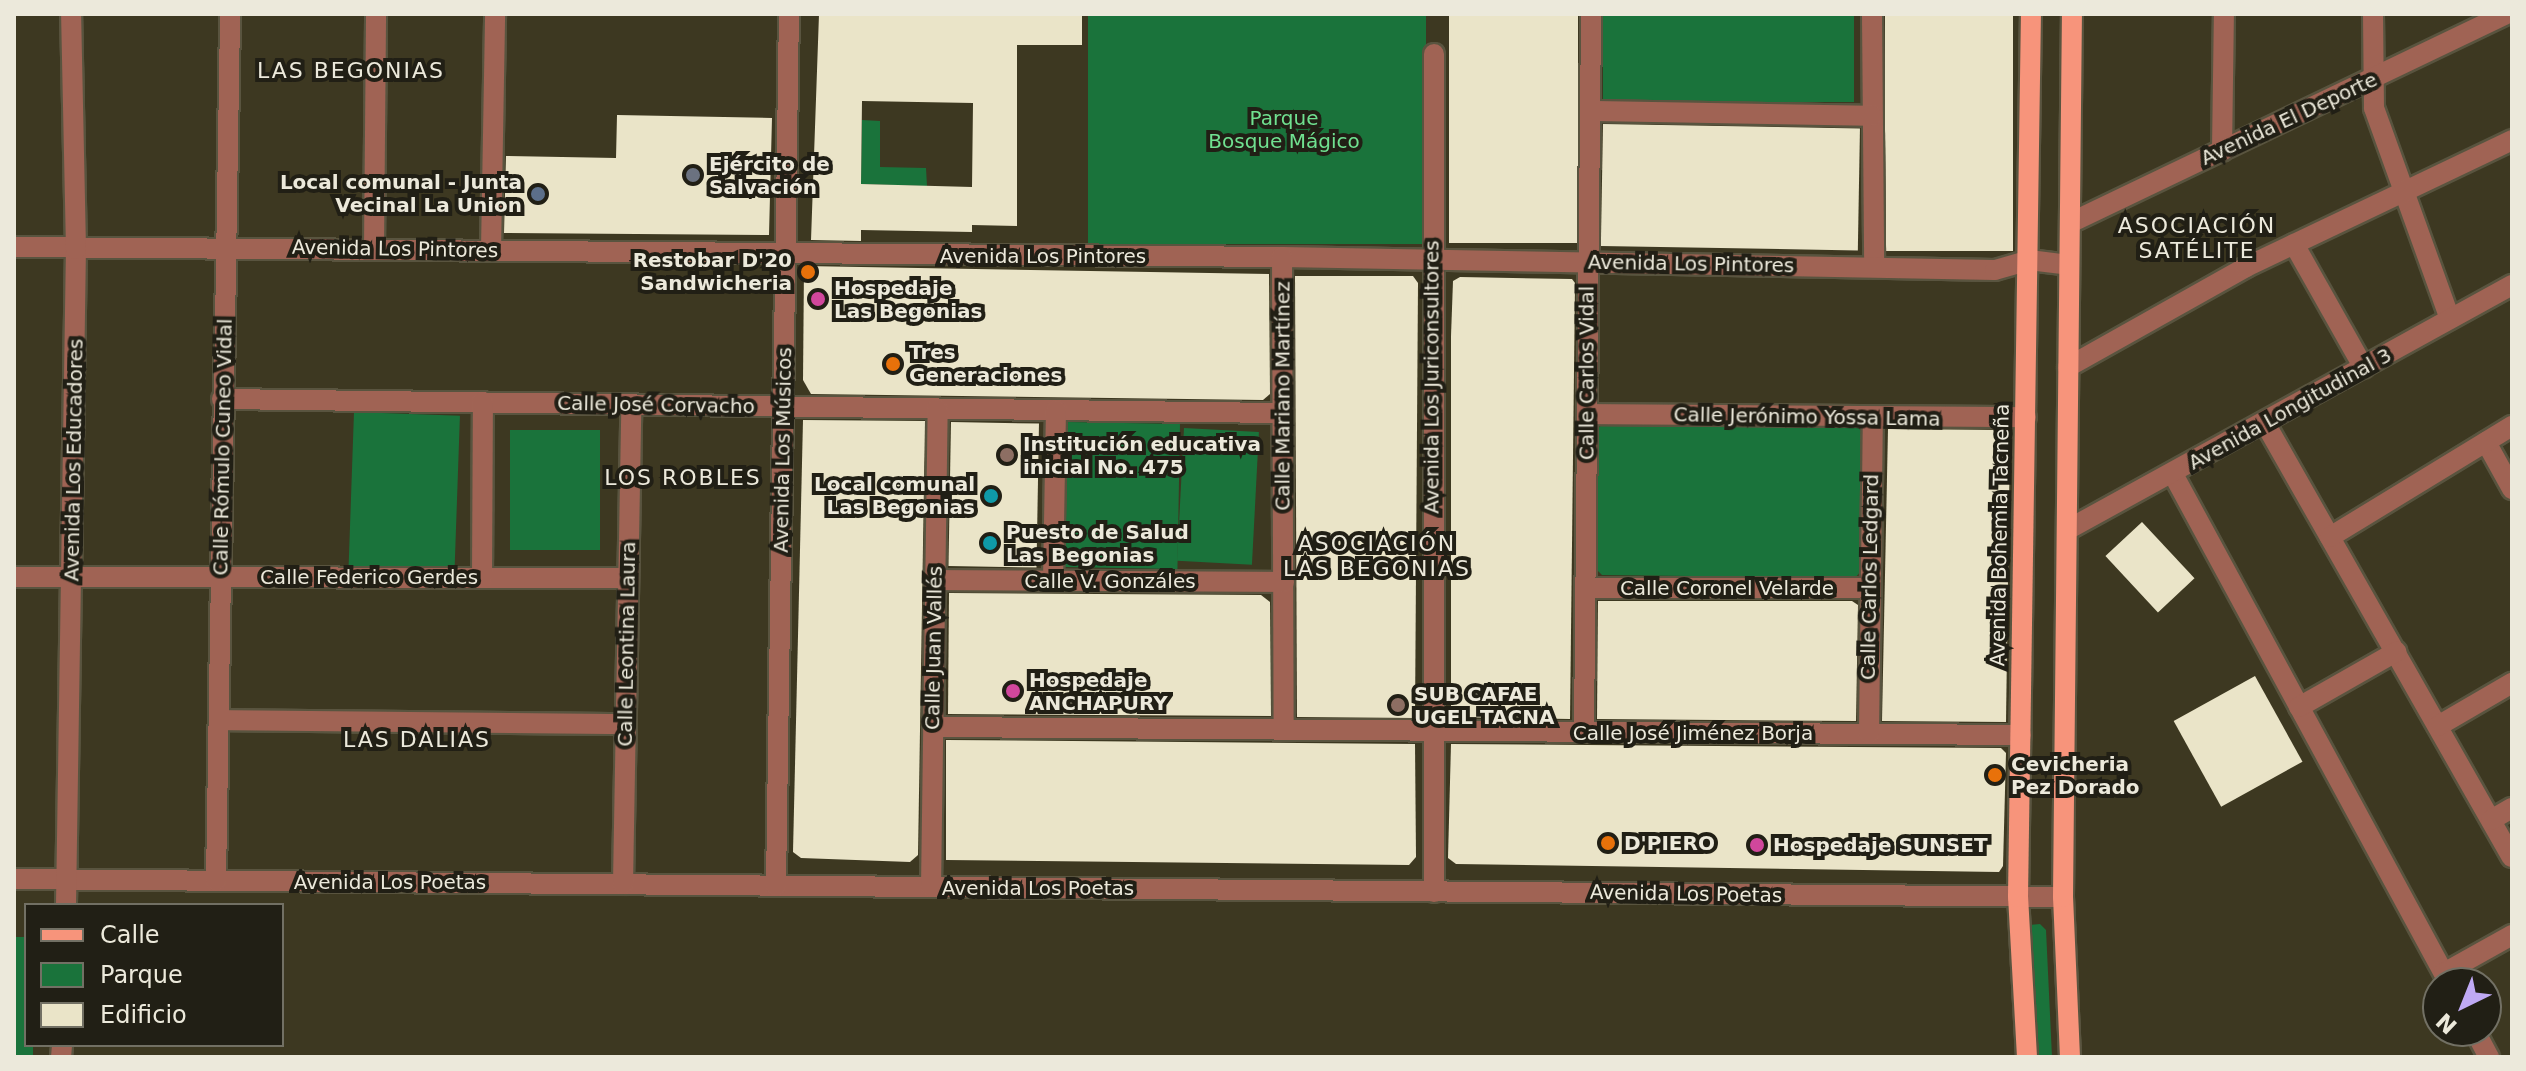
<!DOCTYPE html>
<meta charset="utf-8">
<style>
body{margin:0}
#map{position:relative;width:2526px;height:1071px;overflow:hidden;background:#3d3821;font-family:"DejaVu Sans",sans-serif}
div>[style]{position:absolute}
[style*='--x']{left:calc(var(--x)*1px);top:calc(var(--y)*1px);width:calc(var(--w)*1px);rotate:calc(var(--a)*1deg)}
.green>*{inset:0;background:#1a733b;transform-origin:0 0}
.building>*{inset:0;background:#eae4c8;transform-origin:0 0}
.roads{filter:drop-shadow(2px 0 #59543f) drop-shadow(-2px 0 #59543f) drop-shadow(0 2px #59543f) drop-shadow(0 -2px #59543f)}
.minor>*{height:20px;margin:-10px;padding:0 10px;transform-origin:10px;border-radius:10px;background:#a06354}
.major>*{height:20px;margin:-10px;padding:0 10px;transform-origin:10px;border-radius:10px;background:#f7947b}
.dots>*{width:22px;height:22px;translate:-50% -50%;box-sizing:border-box;border:4px solid #211f15;border-radius:50%}
span{translate:-50% -50%;white-space:nowrap;text-align:center;line-height:1.15;-webkit-text-stroke:8px #211f15;paint-order:stroke}
.park-label{font-size:20px;color:#70e190}
.street-label{font-size:20px;color:#ece9db}
.poi-label{font-size:20px;color:#ece9db;font-weight:700}
.left{translate:0 -50%;text-align:left}
.right{translate:-100% -50%;text-align:right}
.neighbourhood-label{font-size:22px;color:#ece9db;letter-spacing:2px}
.frame{position:absolute;inset:0;border:16px solid #ece9db;pointer-events:none}
.legend{position:absolute;left:24px;top:903px;width:260px;height:144px;box-sizing:border-box;background:#211f15;border:2px solid #727064;margin:0;padding:10px 14px;list-style:none;font-size:24px;color:#ece9db}
.legend li{display:flex;align-items:center;gap:16px;height:40px}
.legend b{width:40px;border:2px solid #727064}
.north{position:absolute;left:2422px;top:967px;width:80px;height:80px;box-sizing:border-box;background:#211f15;border:2px solid #727064;border-radius:50%;rotate:223deg;font-size:22px;font-weight:700;line-height:32px;text-align:center;color:#ece9db}
.north::after{content:'';display:block;margin:auto;width:28px;height:36px;background:#bfa9f4;clip-path:polygon(50% 0,100% 100%,50% 72%,0 100%)}
</style>
<div id="map">
<div class="green">
<div style="left:1088px;top:14px;width:338px;height:230px"></div>
<div style="left:1603px;top:14px;width:251px;height:88px"></div>
<div style="clip-path:polygon(862px 120px,880px 121px,880px 167px,926px 168px,927px 186px,861px 184px)"></div>
<div style="left:354px;top:412px;width:106px;height:154px;rotate:2deg"></div>
<div style="left:1067px;top:422px;width:113px;height:145px;rotate:1deg"></div>
<div style="clip-path:polygon(1602px 425px,1857px 427px,1864px 433px,1862px 570px,1855px 578px,1602px 575px,1594px 567px,1595px 430px)"></div>
<div style="left:1184px;top:428px;width:75px;height:133px;rotate:3deg"></div>
<div style="left:600px;top:430px;width:120px;height:90px;rotate:90deg"></div>
<div style="clip-path:polygon(2040px 924px,2046px 930px,2052px 1057px,2032px 1057px,2025px 935px,2030px 925px)"></div>
<div style="clip-path:polygon(14px 937px,26px 937px,26px 1045px,33px 1045px,33px 1057px,14px 1057px)"></div>
</div>
<div class="building">
<div style="clip-path:polygon(evenodd,819px 14px,1082px 14px,1082px 45px,1017px 45px,1017px 226px,972px 225px,972px 232px,861px 230px,861px 241px,811px 240px,819px 14px,862px 101px,973px 103px,972px 187px,861px 184px,862px 101px)"></div>
<div style="left:1449px;top:14px;width:129px;height:229px"></div>
<div style="left:1885px;top:14px;width:128px;height:237px"></div>
<div style="clip-path:polygon(617px 115px,772px 118px,769px 235px,504px 233px,506px 156px,616px 158px)"></div>
<div style="left:1603px;top:124px;width:257px;height:122px;rotate:1deg"></div>
<div style="clip-path:polygon(804px 266px,1269px 274px,1270px 394px,1263px 400px,811px 394px,803px 380px)"></div>
<div style="clip-path:polygon(1295px 276px,1413px 276px,1418px 283px,1415px 718px,1297px 717px)"></div>
<div style="clip-path:polygon(1460px 277px,1572px 279px,1575px 283px,1570px 719px,1451px 717px,1451px 336px,1453px 281px)"></div>
<div style="clip-path:polygon(803px 420px,925px 421px,918px 855px,910px 862px,801px 858px,793px 852px)"></div>
<div style="left:951px;top:422px;width:88px;height:144px;rotate:1deg"></div>
<div style="clip-path:polygon(1888px 429px,2003px 430px,2010px 436px,2006px 722px,1882px 721px)"></div>
<div style="left:2142px;top:522px;width:77px;height:50px;rotate:47deg"></div>
<div style="clip-path:polygon(949px 593px,1261px 595px,1270px 602px,1271px 716px,948px 714px)"></div>
<div style="clip-path:polygon(1598px 601px,1852px 601px,1858px 605px,1856px 721px,1597px 719px)"></div>
<div style="left:2255px;top:676px;width:98px;height:93px;rotate:61deg"></div>
<div style="clip-path:polygon(946px 740px,1415px 744px,1416px 857px,1409px 865px,946px 860px)"></div>
<div style="clip-path:polygon(1451px 744px,2001px 748px,2006px 753px,2003px 866px,1999px 872px,1456px 864px,1448px 858px)"></div>
</div>
<div class="roads">
<div class="minor">
<div style="--x:1872;--y:14;--w:253;--a:89.5"></div>
<div style="--x:2373;--y:14;--w:94;--a:89.4"></div>
<div style="--x:2374;--y:108;--w:224;--a:70.2"></div>
<div style="--x:1591;--y:111;--w:281;--a:1"></div>
<div style="--x:2222;--y:151;--w:137;--a:-89.2"></div>
<div style="--x:2070;--y:223;--w:484;--a:-25.6"></div>
<div style="--x:2294;--y:244;--w:142;--a:60.6"></div>
<div style="--x:14;--y:247;--w:1268;--a:0.45"></div>
<div style="--x:1282;--y:257;--w:713;--a:1.04"></div>
<div style="--x:1995;--y:270;--w:35;--a:-16"></div>
<div style="--x:2029;--y:260;--w:40;--a:7.1"></div>
<div style="--x:374;--y:249;--w:235;--a:-89.5"></div>
<div style="--x:491;--y:250;--w:236;--a:-89"></div>
<div style="--x:1282;--y:257;--w:471;--a:89.8"></div>
<div style="--x:2068;--y:367;--w:204;--a:-29.3"></div>
<div style="--x:2246;--y:267;--w:295;--a:-25.5"></div>
<div style="--x:222;--y:399;--w:1061;--a:0.76"></div>
<div style="--x:1588;--y:414;--w:438;--a:0.4"></div>
<div style="--x:2265;--y:423;--w:499;--a:60.4"></div>
<div style="--x:2486;--y:442;--w:54;--a:61"></div>
<div style="--x:2173;--y:474;--w:579;--a:61.53"></div>
<div style="--x:2067;--y:530;--w:508;--a:-28.84"></div>
<div style="--x:2330;--y:537;--w:213;--a:-31.4"></div>
<div style="--x:14;--y:577;--w:614;--a:0.09"></div>
<div style="--x:482;--y:578;--w:176;--a:-89.7"></div>
<div style="--x:935;--y:580;--w:349;--a:0.3"></div>
<div style="--x:1053;--y:581;--w:171;--a:-89"></div>
<div style="--x:1586;--y:588;--w:282;--a:0"></div>
<div style="--x:2299;--y:707;--w:112;--a:-29.6"></div>
<div style="--x:219;--y:720;--w:406;--a:0.6"></div>
<div style="--x:2438;--y:726;--w:86;--a:-30.2"></div>
<div style="--x:933;--y:727;--w:1088;--a:0.42"></div>
<div style="--x:1584;--y:732;--w:718;--a:-89.44"></div>
<div style="--x:1869;--y:734;--w:314;--a:-89.3"></div>
<div style="--x:2491;--y:820;--w:24;--a:-30"></div>
<div style="--x:14;--y:879;--w:2049;--a:0.5"></div>
<div style="--x:216;--y:881;--w:867;--a:-89.07"></div>
<div style="--x:623;--y:884;--w:479;--a:-89"></div>
<div style="--x:776;--y:886;--w:872;--a:-89.15"></div>
<div style="--x:931;--y:887;--w:478;--a:-89.2"></div>
<div style="--x:1434;--y:892;--w:838;--a:-90"></div>
<div style="--x:66;--y:905;--w:656;--a:-89.13"></div>
<div style="--x:76;--y:249;--w:235;--a:-91.2"></div>
<div style="--x:2444;--y:973;--w:78;--a:-29.2"></div>
<div style="--x:2475;--y:1031;--w:30;--a:62"></div>
<div style="--x:61;--y:1057;--w:12;--a:-85"></div>
</div>
<div class="major">
<div style="--x:2027;--y:1057;--w:160;--a:-93.2"></div>
<div style="--x:2018;--y:897;--w:883;--a:-89.16"></div>
<div style="--x:2070;--y:1057;--w:160;--a:-92.5"></div>
<div style="--x:2063;--y:897;--w:883;--a:-89.42"></div>
</div>
</div>
<div class="dots">
<div style="left:693px;top:175px;background:#6b7280"></div>
<div style="left:538px;top:194px;background:#5c6f8a"></div>
<div style="left:808px;top:272px;background:#e8710a"></div>
<div style="left:818px;top:299px;background:#d1479c"></div>
<div style="left:893px;top:364px;background:#e8710a"></div>
<div style="left:1007px;top:455px;background:#8d6e63"></div>
<div style="left:991px;top:496px;background:#0f9aa8"></div>
<div style="left:990px;top:543px;background:#0f9aa8"></div>
<div style="left:1013px;top:691px;background:#d1479c"></div>
<div style="left:1398px;top:705px;background:#8d6e63"></div>
<div style="left:1995px;top:775px;background:#e8710a"></div>
<div style="left:1608px;top:843px;background:#e8710a"></div>
<div style="left:1757px;top:845px;background:#d1479c"></div>
</div>
<div class="park-label">
<span style="left:1284px;top:130px">Parque<br>Bosque Mágico</span>
</div>
<div class="street-label">
<span style="left:2289px;top:119px;rotate:-25deg">Avenida El Deporte</span>
<span style="left:395px;top:249px;rotate:1deg">Avenida Los Pintores</span>
<span style="left:1043px;top:256px">Avenida Los Pintores</span>
<span style="left:1691px;top:264px;rotate:1deg">Avenida Los Pintores</span>
<span style="left:1587px;top:373px;rotate:-90deg">Calle Carlos Vidal</span>
<span style="left:1432px;top:377px;rotate:-90deg">Avenida Los Juriconsultores</span>
<span style="left:1283px;top:396px;rotate:-90deg">Calle Mariano Martínez</span>
<span style="left:656px;top:405px;rotate:1deg">Calle José Corvacho</span>
<span style="left:2290px;top:409px;rotate:-29deg">Avenida Longitudinal 3</span>
<span style="left:1807px;top:417px;rotate:1deg">Calle Jerónimo Yossa Lama</span>
<span style="left:223px;top:447px;rotate:-89deg">Calle Rómulo Cuneo Vidal</span>
<span style="left:783px;top:450px;rotate:-89deg">Avenida Los Músicos</span>
<span style="left:74px;top:460px;rotate:-89deg">Avenida Los Educadores</span>
<span style="left:2000px;top:535px;rotate:-89deg">Avenida Bohemia Tacneña</span>
<span style="left:369px;top:577px">Calle Federico Gerdes</span>
<span style="left:1870px;top:577px;rotate:-89deg">Calle Carlos Ledgard</span>
<span style="left:1110px;top:581px">Calle V. Gonzáles</span>
<span style="left:1727px;top:588px">Calle Coronel Velarde</span>
<span style="left:627px;top:644px;rotate:-89deg">Calle Leontina Laura</span>
<span style="left:934px;top:648px;rotate:-89deg">Calle Juan Vallés</span>
<span style="left:1693px;top:733px">Calle José Jiménez Borja</span>
<span style="left:390px;top:882px">Avenida Los Poetas</span>
<span style="left:1038px;top:888px">Avenida Los Poetas</span>
<span style="left:1686px;top:894px;rotate:1deg">Avenida Los Poetas</span>
</div>
<div class="poi-label">
<span class="left" style="left:709px;top:176px">Ejército de<br>Salvación</span>
<span class="right" style="left:522px;top:194px">Local comunal - Junta<br>Vecinal La Union</span>
<span class="right" style="left:792px;top:272px">Restobar D'20<br>Sandwicheria</span>
<span class="left" style="left:834px;top:300px">Hospedaje<br>Las Begonias</span>
<span class="left" style="left:909px;top:364px">Tres<br>Generaciones</span>
<span class="left" style="left:1023px;top:456px">Institución educativa<br>inicial No. 475</span>
<span class="right" style="left:975px;top:496px">Local comunal<br>Las Begonias</span>
<span class="left" style="left:1006px;top:544px">Puesto de Salud<br>Las Begonias</span>
<span class="left" style="left:1029px;top:692px">Hospedaje<br>ANCHAPURY</span>
<span class="left" style="left:1414px;top:706px">SUB CAFAE<br>UGEL TACNA</span>
<span class="left" style="left:2011px;top:776px">Cevicheria<br>Pez Dorado</span>
<span class="left" style="left:1624px;top:843px">D'PIERO</span>
<span class="left" style="left:1773px;top:845px">Hospedaje SUNSET</span>
</div>
<div class="neighbourhood-label">
<span style="left:351px;top:71px">LAS BEGONIAS</span>
<span style="left:2197px;top:238px">ASOCIACIÓN<br>SATÉLITE</span>
<span style="left:683px;top:478px">LOS ROBLES</span>
<span style="left:1377px;top:556px">ASOCIACIÓN<br>LAS BEGONIAS</span>
<span style="left:417px;top:740px">LAS DALIAS</span>
</div>
<div class="frame"></div>
<ul class="legend">
<li><b style="height:10px;background:#f7947b"></b>Calle</li>
<li><b style="height:22px;background:#1a733b"></b>Parque</li>
<li><b style="height:22px;background:#eae4c8"></b>Edificio</li>
</ul>
<div class="north">N</div>
</div>
